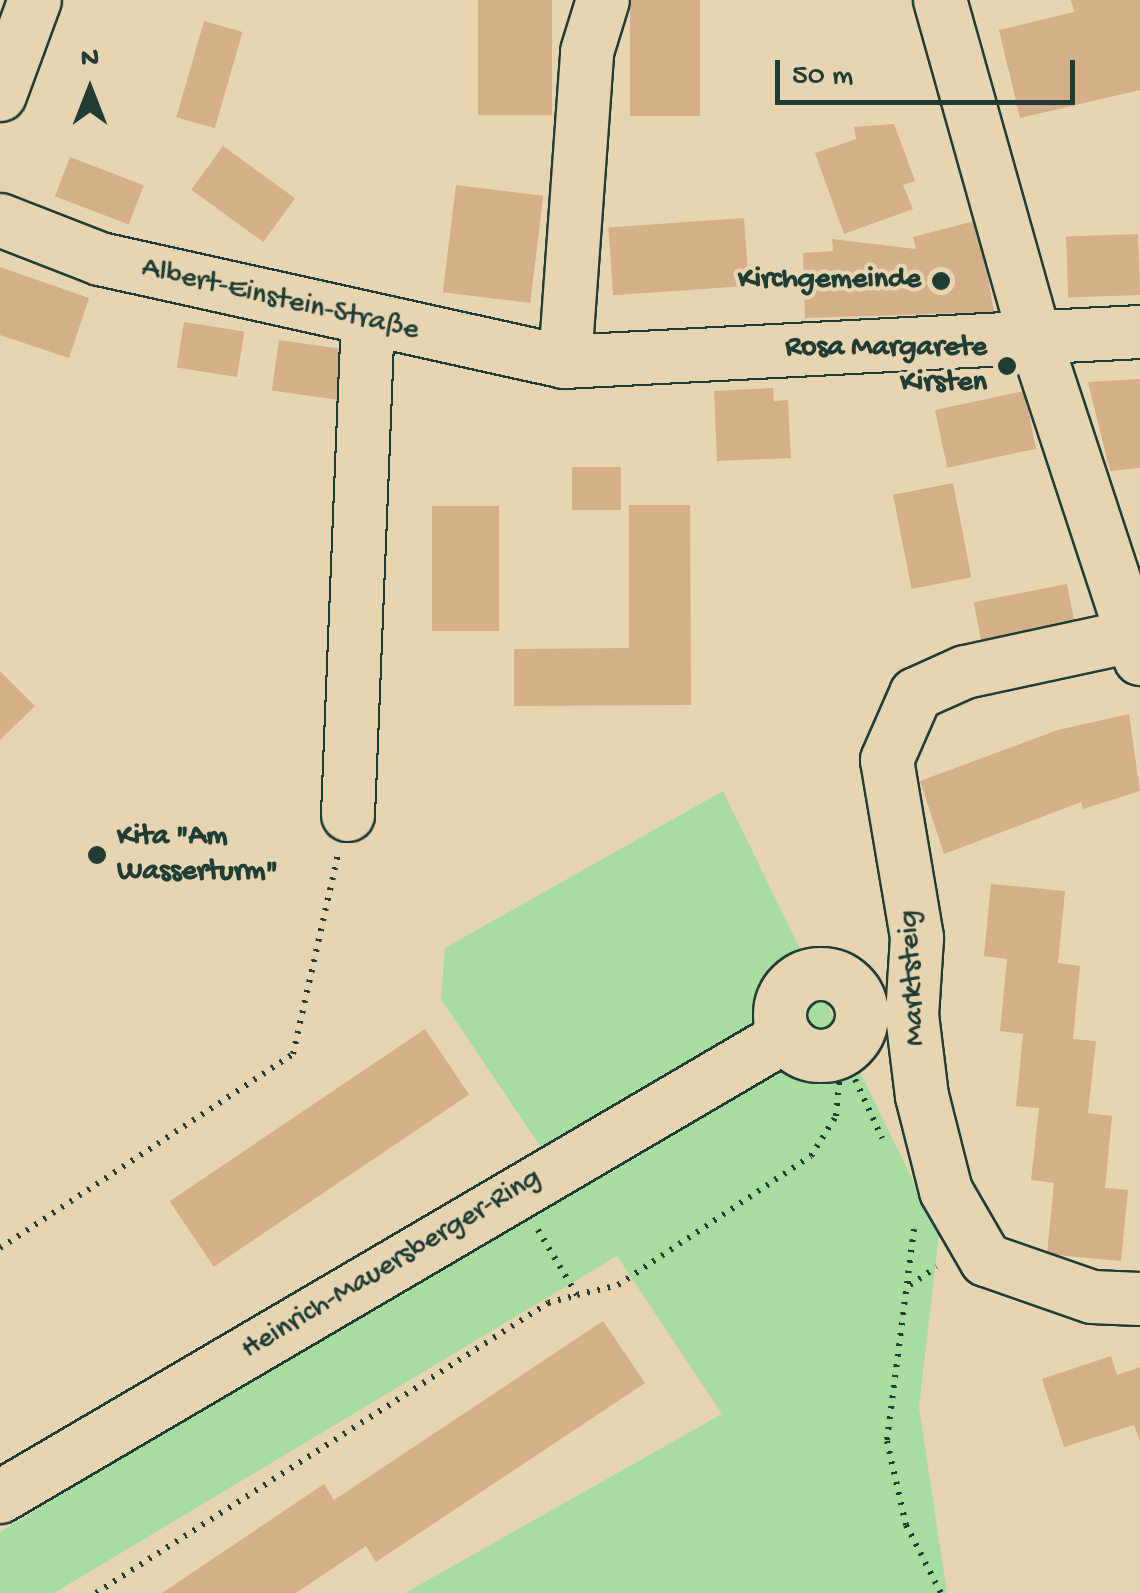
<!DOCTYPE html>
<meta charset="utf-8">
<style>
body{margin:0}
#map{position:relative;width:1140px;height:1593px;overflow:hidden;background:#e7d5b2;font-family:"Gochi Hand",sans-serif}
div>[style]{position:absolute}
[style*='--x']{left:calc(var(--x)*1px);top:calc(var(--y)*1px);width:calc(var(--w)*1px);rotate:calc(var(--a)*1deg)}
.green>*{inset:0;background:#a7dd9f}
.building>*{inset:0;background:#d5af87;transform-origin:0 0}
.path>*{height:6px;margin-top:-3px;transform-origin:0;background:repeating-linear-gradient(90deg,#1f3d34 0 2.5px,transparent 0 10.5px)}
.roads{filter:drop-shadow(2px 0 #1f3d34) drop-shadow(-2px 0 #1f3d34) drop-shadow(0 2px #1f3d34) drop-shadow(0 -2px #1f3d34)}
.minor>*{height:52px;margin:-26px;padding:0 26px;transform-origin:26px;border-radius:26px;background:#e7d5b2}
.minor>.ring{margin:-26px;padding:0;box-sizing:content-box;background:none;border:52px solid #e7d5b2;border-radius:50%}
.dots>*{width:28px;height:28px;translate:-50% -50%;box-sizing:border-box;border:5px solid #e7d5b2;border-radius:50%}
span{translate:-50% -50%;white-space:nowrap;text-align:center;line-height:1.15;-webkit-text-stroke:8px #e7d5b2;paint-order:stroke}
.poi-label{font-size:30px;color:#1f3d34;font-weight:700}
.right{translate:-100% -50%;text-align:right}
.left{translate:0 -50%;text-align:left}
.street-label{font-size:30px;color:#1f3d34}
.north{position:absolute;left:40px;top:40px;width:100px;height:100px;-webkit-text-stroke:8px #e7d5b2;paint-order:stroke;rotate:0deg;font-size:28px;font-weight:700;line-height:40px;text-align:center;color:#1f3d34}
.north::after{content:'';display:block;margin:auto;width:35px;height:45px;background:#1f3d34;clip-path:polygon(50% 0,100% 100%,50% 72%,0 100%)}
.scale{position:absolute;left:775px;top:60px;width:300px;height:45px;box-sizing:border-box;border:5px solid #1f3d34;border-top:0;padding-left:12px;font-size:30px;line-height:35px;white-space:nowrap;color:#1f3d34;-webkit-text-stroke:8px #e7d5b2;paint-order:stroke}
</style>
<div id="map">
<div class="green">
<div style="clip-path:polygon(723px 791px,939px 1234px,919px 1407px,947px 1593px,405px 1593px,722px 1414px,617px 1256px,54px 1593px,0 1593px,0 1532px,567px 1186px,441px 999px,445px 948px)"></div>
</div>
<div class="building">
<div style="left:478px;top:0;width:74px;height:115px"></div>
<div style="left:630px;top:0;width:70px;height:116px"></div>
<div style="clip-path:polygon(1071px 0,1140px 0,1140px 90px,1020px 118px,999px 30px,1074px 12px)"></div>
<div style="left:204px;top:21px;width:40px;height:100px;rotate:16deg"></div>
<div style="clip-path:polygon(894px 124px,915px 181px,903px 185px,913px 209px,844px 234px,815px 153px,856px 139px,854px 127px)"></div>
<div style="left:223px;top:146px;width:89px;height:54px;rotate:36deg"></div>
<div style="left:70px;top:157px;width:79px;height:42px;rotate:21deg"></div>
<div style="left:456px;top:185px;width:88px;height:108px;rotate:7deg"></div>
<div style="left:744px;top:218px;width:68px;height:136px;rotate:86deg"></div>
<div style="clip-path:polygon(978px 220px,994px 312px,805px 318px,803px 253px,833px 251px,832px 239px,916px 249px,913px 237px)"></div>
<div style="left:1138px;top:234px;width:61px;height:72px;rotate:88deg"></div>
<div style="clip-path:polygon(0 267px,89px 298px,69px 358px,0 335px)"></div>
<div style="left:184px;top:322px;width:61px;height:46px;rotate:9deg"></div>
<div style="left:279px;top:340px;width:73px;height:51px;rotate:8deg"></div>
<div style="clip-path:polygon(1140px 379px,1140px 468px,1110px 471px,1088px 382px)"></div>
<div style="clip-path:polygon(773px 388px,774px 401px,788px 400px,791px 458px,717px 461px,714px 391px)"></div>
<div style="left:1024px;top:391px;width:59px;height:91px;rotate:78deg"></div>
<div style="left:572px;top:467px;width:49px;height:43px"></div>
<div style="left:953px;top:483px;width:96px;height:61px;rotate:79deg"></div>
<div style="clip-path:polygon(629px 505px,690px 505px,691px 705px,514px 706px,514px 649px,629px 648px)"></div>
<div style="left:499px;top:506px;width:125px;height:67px;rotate:90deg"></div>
<div style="left:1067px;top:584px;width:53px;height:95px;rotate:79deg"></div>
<div style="clip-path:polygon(0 671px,35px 706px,0 740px)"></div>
<div style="clip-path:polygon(1129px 714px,1140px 791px,1083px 809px,1081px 802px,944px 854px,920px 781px,1058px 730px)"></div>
<div style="clip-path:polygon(991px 884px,1065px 891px,1058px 963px,1080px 966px,1073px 1039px,1096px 1041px,1088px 1113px,1112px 1116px,1105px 1188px,1128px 1190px,1121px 1261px,1047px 1254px,1054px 1183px,1031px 1180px,1039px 1108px,1016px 1106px,1023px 1034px,1000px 1031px,1007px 959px,984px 956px)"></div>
<div style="left:425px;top:1029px;width:79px;height:308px;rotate:56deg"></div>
<div style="clip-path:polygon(603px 1321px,645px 1383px,376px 1562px,366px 1546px,296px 1593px,162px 1593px,324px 1484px,334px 1500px)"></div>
<div style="clip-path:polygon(1111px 1356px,1117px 1375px,1140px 1367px,1140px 1442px,1134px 1425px,1064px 1447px,1042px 1379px)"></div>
</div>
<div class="path">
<div style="--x:854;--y:991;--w:18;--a:-41"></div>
<div style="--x:914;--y:1229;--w:214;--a:97.3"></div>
<div style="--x:887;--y:1441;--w:86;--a:77.3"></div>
<div style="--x:906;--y:1525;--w:76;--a:62.8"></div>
<div style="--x:0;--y:1248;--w:351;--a:-33.5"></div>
<div style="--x:293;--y:1054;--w:204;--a:-77.3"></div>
<div style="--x:910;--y:1285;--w:32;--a:-34"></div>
<div style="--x:577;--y:1295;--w:42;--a:-13.7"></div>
<div style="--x:618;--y:1285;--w:232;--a:-33.8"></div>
<div style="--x:811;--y:1156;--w:47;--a:-58"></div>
<div style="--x:836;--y:1116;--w:65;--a:-84.7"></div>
<div style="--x:842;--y:1051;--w:96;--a:65.3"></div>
<div style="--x:96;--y:1593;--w:537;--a:-32.68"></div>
<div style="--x:548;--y:1303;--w:30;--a:-15"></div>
<div style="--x:577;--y:1295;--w:76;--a:-121"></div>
</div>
<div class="roads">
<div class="minor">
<div style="--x:940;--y:0;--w:352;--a:74.3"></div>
<div style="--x:1035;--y:339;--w:337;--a:71.8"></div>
<div style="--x:0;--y:95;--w:101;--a:-69.8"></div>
<div style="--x:0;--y:220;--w:107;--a:21.3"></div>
<div style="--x:100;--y:259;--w:475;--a:12.5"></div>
<div style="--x:564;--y:362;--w:577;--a:-2.98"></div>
<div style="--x:565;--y:362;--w:311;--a:-85.9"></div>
<div style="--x:587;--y:52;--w:54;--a:-72.9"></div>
<div style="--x:1132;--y:636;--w:171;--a:167.8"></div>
<div style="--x:965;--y:672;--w:54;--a:155.8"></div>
<div style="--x:916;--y:694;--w:72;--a:113.7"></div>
<div style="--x:887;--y:760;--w:181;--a:80.4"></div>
<div style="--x:917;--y:938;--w:77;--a:93.7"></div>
<div style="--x:912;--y:1015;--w:82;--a:83"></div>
<div style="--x:922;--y:1096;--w:98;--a:75.8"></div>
<div style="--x:946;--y:1191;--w:80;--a:59.9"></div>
<div style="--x:986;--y:1260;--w:112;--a:19.2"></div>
<div style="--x:1092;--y:1297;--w:48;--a:2.4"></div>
<div style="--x:348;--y:815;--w:491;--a:-87.7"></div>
<div class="ring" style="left:780px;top:974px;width:30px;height:30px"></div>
<div style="--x:0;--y:1497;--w:911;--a:-30.39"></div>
</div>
</div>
<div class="dots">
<div style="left:941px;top:281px;background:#1f3d34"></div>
<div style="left:1007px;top:366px;background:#1f3d34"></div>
<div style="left:97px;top:855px;background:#1f3d34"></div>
</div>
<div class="poi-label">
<span class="right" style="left:921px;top:281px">Kirchgemeinde</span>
<span class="right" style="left:987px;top:366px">Rosa Margarete<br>Kirsten</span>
<span class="left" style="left:117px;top:855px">Kita "Am<br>Wasserturm"</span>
</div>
<div class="street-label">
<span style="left:280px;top:301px;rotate:13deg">Albert-Einstein-Straße</span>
<span style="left:914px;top:978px;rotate:-93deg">Marktsteig</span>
<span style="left:392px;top:1265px;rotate:-31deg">Heinrich-Mauersberger-Ring</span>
</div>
<div class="north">N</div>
<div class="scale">50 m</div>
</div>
